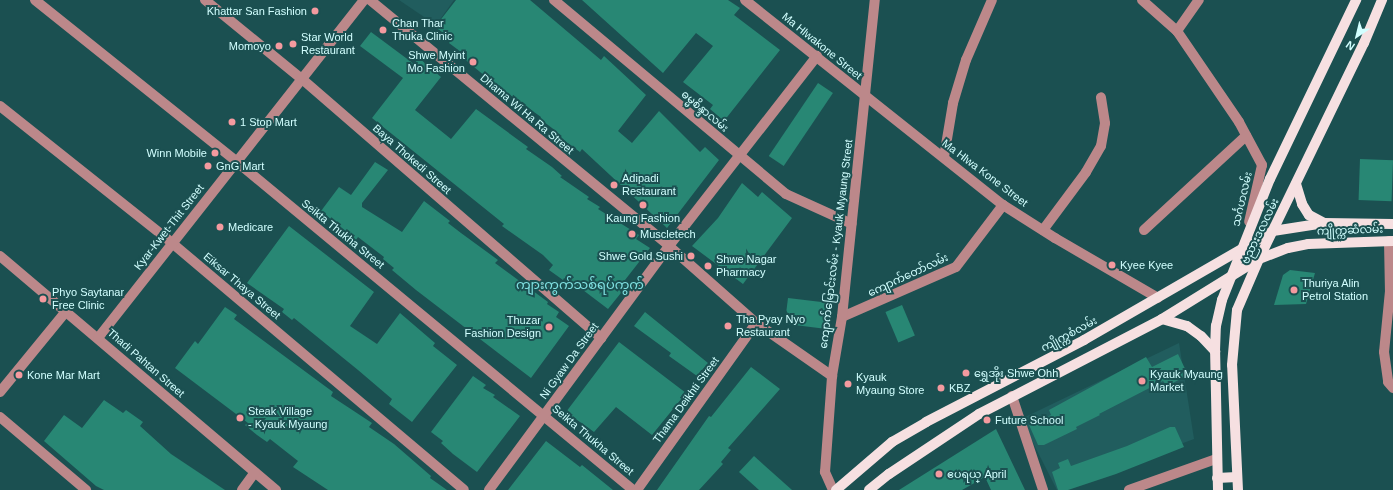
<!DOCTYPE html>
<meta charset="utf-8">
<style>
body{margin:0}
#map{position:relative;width:1393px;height:490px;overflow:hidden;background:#1b5051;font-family:Arial,"Noto Sans Myanmar",sans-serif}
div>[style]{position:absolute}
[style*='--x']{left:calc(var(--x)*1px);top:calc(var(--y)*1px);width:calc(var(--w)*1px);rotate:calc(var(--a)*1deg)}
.built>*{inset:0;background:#215d5e}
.building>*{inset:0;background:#288774;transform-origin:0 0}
.minor>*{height:10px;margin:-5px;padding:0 5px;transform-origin:5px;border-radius:5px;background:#bc888a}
.major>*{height:10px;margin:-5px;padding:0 5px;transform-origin:5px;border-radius:5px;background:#f6e0e1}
.dots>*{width:11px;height:11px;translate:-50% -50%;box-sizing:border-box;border:2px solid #1b5051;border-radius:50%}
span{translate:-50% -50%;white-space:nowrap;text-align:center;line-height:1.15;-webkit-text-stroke:4px #1b5051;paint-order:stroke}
.poi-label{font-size:11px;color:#d2ffff}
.right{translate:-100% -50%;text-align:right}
.left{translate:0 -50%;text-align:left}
.street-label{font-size:11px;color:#d2ffff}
.quarter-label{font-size:13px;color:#80e1e2}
.north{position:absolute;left:1337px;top:16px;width:40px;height:40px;-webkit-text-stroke:3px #1b5051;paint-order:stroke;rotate:215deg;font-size:11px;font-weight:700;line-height:16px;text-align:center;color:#d2ffff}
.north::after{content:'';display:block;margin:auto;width:14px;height:18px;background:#d2ffff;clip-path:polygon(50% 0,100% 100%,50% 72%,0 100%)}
</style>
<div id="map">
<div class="built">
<div style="clip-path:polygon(399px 0,454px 0,436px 25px)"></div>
<div style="clip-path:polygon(1179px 343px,1194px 439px,1057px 490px,1021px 419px)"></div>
</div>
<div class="building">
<div style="clip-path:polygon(456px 0,530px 0,601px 60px,604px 56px,646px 95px,618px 131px,632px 143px,659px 111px,700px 152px,705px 147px,719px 160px,667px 228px,582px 149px,580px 152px,554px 133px,556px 131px,540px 119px,541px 117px,496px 85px,463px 58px,465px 55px,449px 43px,452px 39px,435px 27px)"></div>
<div style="clip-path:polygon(582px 0,728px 0,740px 8px,734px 15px,780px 50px,724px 121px,710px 109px,713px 105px,683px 82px,713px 46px,696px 33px,663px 73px)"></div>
<div style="clip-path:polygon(371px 32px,414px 64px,419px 58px,441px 77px,415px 110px,451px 139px,476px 109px,528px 147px,526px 149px,552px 167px,562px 176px,560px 177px,589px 197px,587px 199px,600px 207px,598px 209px,639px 235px,636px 239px,650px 248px,625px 280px,629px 283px,608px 309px,579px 287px,564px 278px,563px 280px,549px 270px,553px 265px,543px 255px,502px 226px,504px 224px,372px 118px,403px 78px,360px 46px)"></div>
<div style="left:818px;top:83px;width:18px;height:88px;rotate:34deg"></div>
<div style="left:1360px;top:159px;width:33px;height:41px;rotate:2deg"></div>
<div style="clip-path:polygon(375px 162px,388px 170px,362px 203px,362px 207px,402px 232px,424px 201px,450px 221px,448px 223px,461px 233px,498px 260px,495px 263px,548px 302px,547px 304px,559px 312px,556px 317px,569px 326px,531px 378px,416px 290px,392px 270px,394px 268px,383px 259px,384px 257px,358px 237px,356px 240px,321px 211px,339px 187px,351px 195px)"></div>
<div style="clip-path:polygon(742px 183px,758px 197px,762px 192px,792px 218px,743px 284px,692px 246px,718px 218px)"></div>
<div style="clip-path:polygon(289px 226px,374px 292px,350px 326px,377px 344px,400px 313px,435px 343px,433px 346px,457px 365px,412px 422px,389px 404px,392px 399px,358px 370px,294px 318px,292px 320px,282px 312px,284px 309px,247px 283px)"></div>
<div style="clip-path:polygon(1290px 270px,1315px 273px,1306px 304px,1274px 305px,1283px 275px)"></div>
<div style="left:788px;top:298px;width:40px;height:26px;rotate:7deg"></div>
<div style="left:902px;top:305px;width:33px;height:18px;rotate:67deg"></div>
<div style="clip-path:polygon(225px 307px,237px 315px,234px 319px,333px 392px,331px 396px,372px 423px,369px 427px,394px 444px,431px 476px,430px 478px,447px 490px,328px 490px,293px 467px,298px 461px,270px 439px,267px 442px,257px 435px,245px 425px,248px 423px,175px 368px,195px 341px,198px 344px)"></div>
<div style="clip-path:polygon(645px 312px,708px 363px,697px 376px,669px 356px,671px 353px,634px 326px)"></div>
<div style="clip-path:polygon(619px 342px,686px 393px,652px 435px,616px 407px,594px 432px,566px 412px)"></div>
<div style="clip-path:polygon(1178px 354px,1188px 375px,1171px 384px,1166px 385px,1163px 381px,1099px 414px,1100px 415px,1076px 427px,1077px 429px,1044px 445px,1038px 445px,1029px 425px,1051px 415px,1049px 410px,1146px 357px,1152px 367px)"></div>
<div style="clip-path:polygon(751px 367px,780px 389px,728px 448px,731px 450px,721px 462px,723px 464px,699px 490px,657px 490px,709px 416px,711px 417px)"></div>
<div style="clip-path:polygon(473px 376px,486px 385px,483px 388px,495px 395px,493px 397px,520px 416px,477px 472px,453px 454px,441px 443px,443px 441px,431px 432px)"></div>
<div style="clip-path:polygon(104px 400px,123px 413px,126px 410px,143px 422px,140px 426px,171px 454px,225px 490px,104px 490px,96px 486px,44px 441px,64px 415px,82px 428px)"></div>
<div style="clip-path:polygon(1170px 427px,1175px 427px,1184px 447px,1116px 474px,1068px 490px,1058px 490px,1052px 472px,1060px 468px,1058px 463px,1068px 459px,1071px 466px,1127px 446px)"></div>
<div style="clip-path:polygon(996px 429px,1025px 490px,991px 490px,985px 477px,962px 490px,899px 490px)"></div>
<div style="clip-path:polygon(546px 441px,580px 467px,582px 465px,613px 490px,508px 490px)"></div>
<div style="clip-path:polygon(754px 456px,792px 490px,759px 490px,739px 472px)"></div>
</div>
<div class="minor">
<div style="--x:35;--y:0;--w:259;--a:38.7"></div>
<div style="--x:237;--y:162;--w:514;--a:39.63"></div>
<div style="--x:205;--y:0;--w:125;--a:39.2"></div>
<div style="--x:302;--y:79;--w:396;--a:40.9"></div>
<div style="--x:370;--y:0;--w:387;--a:39.4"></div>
<div style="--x:669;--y:246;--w:116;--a:41.5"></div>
<div style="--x:756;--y:323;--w:93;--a:34.9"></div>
<div style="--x:554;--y:0;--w:302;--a:39.9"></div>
<div style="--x:786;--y:194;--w:72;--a:24.4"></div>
<div style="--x:745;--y:0;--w:330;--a:38.5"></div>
<div style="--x:1003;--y:205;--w:62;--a:32.4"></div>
<div style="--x:1055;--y:238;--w:119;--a:30.2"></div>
<div style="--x:1142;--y:0;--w:47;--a:41.5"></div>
<div style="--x:1177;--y:31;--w:110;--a:55.7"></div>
<div style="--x:1239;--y:122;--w:49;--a:61.9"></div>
<div style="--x:1262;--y:165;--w:58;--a:102.8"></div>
<div style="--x:1177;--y:31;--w:38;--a:-55"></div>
<div style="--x:0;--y:106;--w:220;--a:38.5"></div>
<div style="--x:172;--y:243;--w:382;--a:40.2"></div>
<div style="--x:944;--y:157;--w:55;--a:-80.5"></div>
<div style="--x:953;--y:103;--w:45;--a:-73.2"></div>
<div style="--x:966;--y:60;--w:65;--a:-66.6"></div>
<div style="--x:1043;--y:230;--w:72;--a:-53.4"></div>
<div style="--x:1086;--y:172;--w:30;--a:-60"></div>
<div style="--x:1101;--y:146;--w:23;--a:-80"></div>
<div style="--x:1105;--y:123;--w:26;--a:-99"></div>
<div style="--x:1144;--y:230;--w:139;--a:-42.7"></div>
<div style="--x:1389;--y:241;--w:50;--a:88.9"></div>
<div style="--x:1390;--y:291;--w:61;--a:95.6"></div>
<div style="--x:1384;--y:352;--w:30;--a:82"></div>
<div style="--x:1388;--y:382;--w:8;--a:50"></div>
<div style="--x:0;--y:256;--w:362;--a:40.3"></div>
<div style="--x:842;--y:317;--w:124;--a:-23.7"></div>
<div style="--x:956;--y:267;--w:78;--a:-52.8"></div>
<div style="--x:98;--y:338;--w:430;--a:-51.8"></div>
<div style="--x:0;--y:392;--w:106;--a:-50.7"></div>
<div style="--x:1012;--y:396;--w:99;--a:71.7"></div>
<div style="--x:0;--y:417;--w:113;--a:40.3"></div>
<div style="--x:242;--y:490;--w:22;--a:-54"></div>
<div style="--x:489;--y:490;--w:303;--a:-53.6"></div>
<div style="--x:669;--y:246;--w:241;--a:-52.1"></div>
<div style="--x:637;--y:490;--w:205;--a:-54.5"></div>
<div style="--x:833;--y:490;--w:20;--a:-114"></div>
<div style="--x:825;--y:472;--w:96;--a:-85.8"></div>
<div style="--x:832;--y:376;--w:60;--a:-80.4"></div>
<div style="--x:842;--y:317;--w:319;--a:-84.1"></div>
<div style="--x:1129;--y:490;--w:92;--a:-19.6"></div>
</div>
<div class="major">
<div style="--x:1296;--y:184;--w:21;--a:73"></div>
<div style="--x:1302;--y:204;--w:13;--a:58"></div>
<div style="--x:1309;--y:215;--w:17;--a:28"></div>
<div style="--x:1162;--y:319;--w:26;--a:16"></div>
<div style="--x:1187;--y:326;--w:17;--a:36"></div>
<div style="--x:1201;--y:336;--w:21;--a:47"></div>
<div style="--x:1217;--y:478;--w:20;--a:-3"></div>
<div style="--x:836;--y:490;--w:74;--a:-40.6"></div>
<div style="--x:892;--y:442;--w:39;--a:-30"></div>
<div style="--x:926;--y:422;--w:178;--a:-27.4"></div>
<div style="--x:1084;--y:340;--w:218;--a:-30"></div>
<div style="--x:1273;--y:231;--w:52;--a:-8.9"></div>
<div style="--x:1324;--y:223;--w:69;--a:0.8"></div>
<div style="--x:869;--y:490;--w:26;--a:-39"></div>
<div style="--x:889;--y:474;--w:108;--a:-33.7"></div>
<div style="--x:979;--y:414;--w:206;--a:-27.4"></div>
<div style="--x:1162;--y:319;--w:114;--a:-31.7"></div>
<div style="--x:1259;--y:259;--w:31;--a:-21"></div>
<div style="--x:1288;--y:248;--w:20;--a:-11"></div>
<div style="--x:1308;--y:244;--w:85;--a:-2"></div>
<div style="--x:1218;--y:490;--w:139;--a:-91.2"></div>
<div style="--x:1215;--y:351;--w:25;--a:-88"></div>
<div style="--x:1216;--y:326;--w:27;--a:-77"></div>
<div style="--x:1222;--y:300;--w:130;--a:-68.4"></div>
<div style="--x:1270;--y:179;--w:199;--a:-64.3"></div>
<div style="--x:1238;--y:490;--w:125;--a:-92.7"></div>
<div style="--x:1232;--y:365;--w:55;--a:-84.8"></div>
<div style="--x:1237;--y:310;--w:56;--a:-66.7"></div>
<div style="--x:1259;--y:259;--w:240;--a:-64.1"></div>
<div style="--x:1364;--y:43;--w:47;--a:-67.3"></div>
</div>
<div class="dots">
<div style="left:315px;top:11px;background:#f49a9f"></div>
<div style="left:383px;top:30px;background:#f49a9f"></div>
<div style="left:293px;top:44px;background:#f49a9f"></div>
<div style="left:279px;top:46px;background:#f49a9f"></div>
<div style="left:473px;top:62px;background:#f49a9f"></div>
<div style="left:232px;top:122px;background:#f49a9f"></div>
<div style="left:215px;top:153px;background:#f49a9f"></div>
<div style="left:208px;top:166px;background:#f49a9f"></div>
<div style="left:614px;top:185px;background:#f49a9f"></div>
<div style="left:643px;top:205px;background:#f49a9f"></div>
<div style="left:220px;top:227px;background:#f49a9f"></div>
<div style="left:632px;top:234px;background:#f49a9f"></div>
<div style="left:691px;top:256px;background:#f49a9f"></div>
<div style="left:1112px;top:265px;background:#f49a9f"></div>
<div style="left:708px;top:266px;background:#f49a9f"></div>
<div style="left:1294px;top:290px;background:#f49a9f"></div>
<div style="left:43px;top:299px;background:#f49a9f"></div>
<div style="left:728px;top:326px;background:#f49a9f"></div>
<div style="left:549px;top:327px;background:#f49a9f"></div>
<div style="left:966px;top:373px;background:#f49a9f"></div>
<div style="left:19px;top:375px;background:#f49a9f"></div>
<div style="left:1142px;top:381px;background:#f49a9f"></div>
<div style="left:848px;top:384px;background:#f49a9f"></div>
<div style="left:941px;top:388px;background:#f49a9f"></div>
<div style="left:240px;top:418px;background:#f49a9f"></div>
<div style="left:987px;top:420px;background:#f49a9f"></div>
<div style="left:939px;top:474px;background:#f49a9f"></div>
</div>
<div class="poi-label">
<span class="right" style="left:307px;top:11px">Khattar San Fashion</span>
<span class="left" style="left:392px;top:30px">Chan Thar<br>Thuka Clinic</span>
<span class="left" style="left:301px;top:44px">Star World<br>Restaurant</span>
<span class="right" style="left:271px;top:46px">Momoyo</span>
<span class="right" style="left:465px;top:62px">Shwe Myint<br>Mo Fashion</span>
<span class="left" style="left:240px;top:122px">1 Stop Mart</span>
<span class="right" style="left:207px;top:153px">Winn Mobile</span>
<span class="left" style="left:216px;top:166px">GnG Mart</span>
<span class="left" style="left:622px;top:185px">Adipadi<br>Restaurant</span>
<span style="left:643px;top:218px">Kaung Fashion</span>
<span class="left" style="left:228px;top:227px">Medicare</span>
<span class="left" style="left:640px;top:234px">Muscletech</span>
<span class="right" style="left:683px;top:256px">Shwe Gold Sushi</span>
<span class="left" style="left:716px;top:266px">Shwe Nagar<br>Pharmacy</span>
<span class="left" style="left:1120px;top:265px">Kyee Kyee</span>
<span class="left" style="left:1302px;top:290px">Thuriya Alin<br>Petrol Station</span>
<span class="left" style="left:52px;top:299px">Phyo Saytanar<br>Free Clinic</span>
<span class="left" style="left:736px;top:326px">Tha Pyay Nyo<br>Restaurant</span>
<span class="right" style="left:541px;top:327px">Thuzar<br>Fashion Design</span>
<span class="left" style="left:974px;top:373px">ရွှေအိုး Shwe Ohh</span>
<span class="left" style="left:27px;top:375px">Kone Mar Mart</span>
<span class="left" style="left:1150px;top:381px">Kyauk Myaung<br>Market</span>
<span class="left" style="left:856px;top:384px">Kyauk<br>Myaung Store</span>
<span class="left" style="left:949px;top:388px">KBZ</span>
<span class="left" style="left:248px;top:418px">Steak Village<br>- Kyauk Myaung</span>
<span class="left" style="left:995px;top:420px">Future School</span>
<span class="left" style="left:947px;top:474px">ဧပရယ္ April</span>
</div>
<div class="street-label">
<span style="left:822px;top:46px;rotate:39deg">Ma Hlwakone Street</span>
<span style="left:705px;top:111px;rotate:40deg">ဓမ္မစိန္ဒာလမ်း</span>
<span style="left:527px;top:114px;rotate:40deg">Dhama Wi Ha Ra Street</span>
<span style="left:412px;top:159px;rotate:41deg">Baya Thokedi Street</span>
<span style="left:985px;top:173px;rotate:37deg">Ma Hlwa Kone Street</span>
<span style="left:1242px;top:199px;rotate:-77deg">သင်္ဂဟလမ်း</span>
<span style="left:169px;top:227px;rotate:-52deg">Kyar-Kwet-Thit Street</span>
<span style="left:1350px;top:230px;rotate:-2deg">ကျိုက္ကဆံလမ်း</span>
<span style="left:1260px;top:231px;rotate:-64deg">ဗညားဒလလမ်း</span>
<span style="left:343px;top:234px;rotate:39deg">Seikta Thukha Street</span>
<span style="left:836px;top:244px;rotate:-83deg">ကျောက်မြောင်းလမ်း - Kyauk Myaung Street</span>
<span style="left:908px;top:275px;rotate:-25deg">ကျောက်တော်လမ်း</span>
<span style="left:242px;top:286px;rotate:40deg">Eiksar Thaya Street</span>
<span style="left:1069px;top:334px;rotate:-28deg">ကျိုက္ကစံလမ်း</span>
<span style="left:569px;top:361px;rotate:-54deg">Ni Gyaw Da Street</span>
<span style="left:146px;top:363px;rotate:41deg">Thadi Pahtan Street</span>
<span style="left:686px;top:400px;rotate:-54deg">Thama Deikhti Street</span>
<span style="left:593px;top:440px;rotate:40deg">Seikta Thukha Street</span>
</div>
<div class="quarter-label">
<span style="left:580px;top:285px">ကျားကွက်သစ်ရပ်ကွက်</span>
</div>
<div class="north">N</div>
</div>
